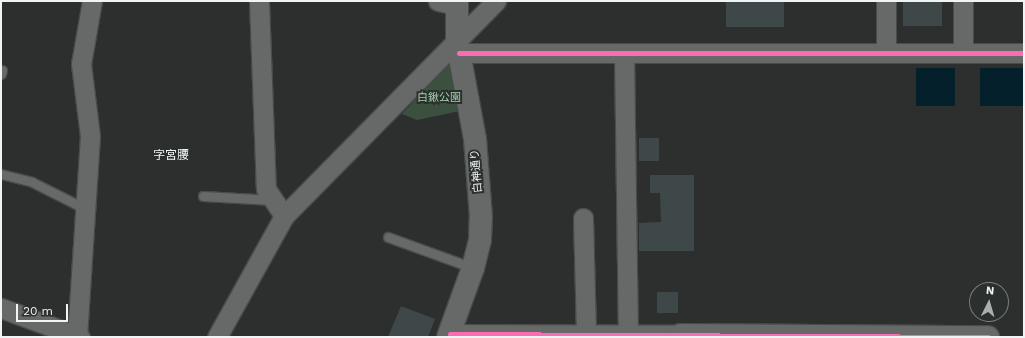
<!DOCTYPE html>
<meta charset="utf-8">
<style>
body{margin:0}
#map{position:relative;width:1025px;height:338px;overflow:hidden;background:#2c2f2e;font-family:"Work Sans","Noto Sans JP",sans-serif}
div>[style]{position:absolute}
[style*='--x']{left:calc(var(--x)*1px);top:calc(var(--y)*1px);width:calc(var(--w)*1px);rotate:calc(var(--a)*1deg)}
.green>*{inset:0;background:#3b503e}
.water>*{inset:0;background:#04202b;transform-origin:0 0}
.building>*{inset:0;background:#3f4849;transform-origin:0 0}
.roads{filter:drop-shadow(1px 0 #494c4b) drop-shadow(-1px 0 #494c4b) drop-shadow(0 1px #494c4b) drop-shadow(0 -1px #494c4b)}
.lane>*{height:9px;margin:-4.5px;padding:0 4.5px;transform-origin:4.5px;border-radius:4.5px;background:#676868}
.street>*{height:19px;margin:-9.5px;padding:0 9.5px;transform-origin:9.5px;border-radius:9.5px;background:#676868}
.secondary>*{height:22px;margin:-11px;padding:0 11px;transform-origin:11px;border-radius:11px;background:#676868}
.cycleway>*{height:5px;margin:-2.5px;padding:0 2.5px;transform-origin:2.5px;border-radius:2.5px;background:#f96db3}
span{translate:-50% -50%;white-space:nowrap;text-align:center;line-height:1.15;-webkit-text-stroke:4px #2b302f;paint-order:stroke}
.park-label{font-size:11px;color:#a0cfa7}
.street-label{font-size:11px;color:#f1f4f4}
.neighbourhood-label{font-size:12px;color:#f1f4f4}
.frame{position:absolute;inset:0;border:2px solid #f1f4f4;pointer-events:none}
.north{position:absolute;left:969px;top:282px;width:40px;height:40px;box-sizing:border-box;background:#2b302f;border:1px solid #7a7e7e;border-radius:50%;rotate:5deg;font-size:11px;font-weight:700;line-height:16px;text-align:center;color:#f1f4f4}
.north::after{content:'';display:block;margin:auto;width:14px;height:18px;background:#acafaf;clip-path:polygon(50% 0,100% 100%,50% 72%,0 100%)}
.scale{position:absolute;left:16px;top:304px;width:52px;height:18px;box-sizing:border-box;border:2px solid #f1f4f4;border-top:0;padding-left:5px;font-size:12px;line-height:14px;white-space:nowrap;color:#f1f4f4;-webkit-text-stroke:3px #2b302f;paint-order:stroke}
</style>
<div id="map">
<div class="green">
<div style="clip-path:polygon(449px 62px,460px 111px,417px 120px,402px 114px)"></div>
</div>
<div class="water">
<div style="left:916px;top:68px;width:39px;height:38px"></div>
<div style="left:980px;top:68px;width:44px;height:38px"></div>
</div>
<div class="building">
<div style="left:726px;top:1px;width:58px;height:26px"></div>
<div style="left:903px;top:1px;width:39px;height:25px"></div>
<div style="left:639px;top:138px;width:20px;height:23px"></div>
<div style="clip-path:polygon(650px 175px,694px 175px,694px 251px,639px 251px,639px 223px,661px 222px,660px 193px,650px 193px)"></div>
<div style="left:678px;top:292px;width:21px;height:21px;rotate:90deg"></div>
<div style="clip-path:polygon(401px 306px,435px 319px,428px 337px,388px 337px)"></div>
</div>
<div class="roads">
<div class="lane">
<div style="--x:1;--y:74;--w:4;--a:-76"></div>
<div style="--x:1;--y:174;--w:32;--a:14"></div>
<div style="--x:32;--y:182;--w:60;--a:26.6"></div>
<div style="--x:203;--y:196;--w:70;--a:3.3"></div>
<div style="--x:388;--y:237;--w:90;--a:20"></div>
</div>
<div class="street">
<div style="--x:259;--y:1;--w:188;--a:87.9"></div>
<div style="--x:266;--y:189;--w:32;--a:56"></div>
<div style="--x:438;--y:1;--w:18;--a:13"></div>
<div style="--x:963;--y:52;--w:51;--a:-90"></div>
<div style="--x:459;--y:53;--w:565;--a:0"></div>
<div style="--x:624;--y:53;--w:282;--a:89.2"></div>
<div style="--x:886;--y:53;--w:52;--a:-90"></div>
<div style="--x:583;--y:218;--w:116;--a:88.5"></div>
<div style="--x:1;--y:308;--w:84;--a:20.2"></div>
<div style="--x:450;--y:334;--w:231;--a:0.2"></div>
<div style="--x:77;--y:337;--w:201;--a:-86.3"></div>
<div style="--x:90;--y:136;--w:73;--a:-97.1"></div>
<div style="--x:81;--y:64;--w:64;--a:-80.1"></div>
<div style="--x:217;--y:337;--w:138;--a:-61"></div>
<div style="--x:284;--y:216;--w:302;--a:-45.4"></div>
</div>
<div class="secondary">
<div style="--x:448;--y:337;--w:73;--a:-70.1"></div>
<div style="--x:473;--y:268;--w:29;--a:-76"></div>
<div style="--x:480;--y:240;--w:23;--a:-88"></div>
<div style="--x:481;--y:217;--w:78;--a:-94.4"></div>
<div style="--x:475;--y:139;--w:99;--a:-100.5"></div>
<div style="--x:457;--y:42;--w:41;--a:-90"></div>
<div style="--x:681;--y:337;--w:2;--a:-90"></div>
<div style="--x:681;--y:335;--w:307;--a:0.4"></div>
</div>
</div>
<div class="cycleway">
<div style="--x:459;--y:53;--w:565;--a:0"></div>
<div style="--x:450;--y:334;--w:538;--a:0.32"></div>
</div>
<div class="park-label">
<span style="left:439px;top:98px">白鍬公園</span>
</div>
<div class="street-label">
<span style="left:477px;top:171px;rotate:-95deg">白神通り</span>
</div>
<div class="neighbourhood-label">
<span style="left:171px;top:156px">字宮腰</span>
</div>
<div class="frame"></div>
<div class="north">N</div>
<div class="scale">20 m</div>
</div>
